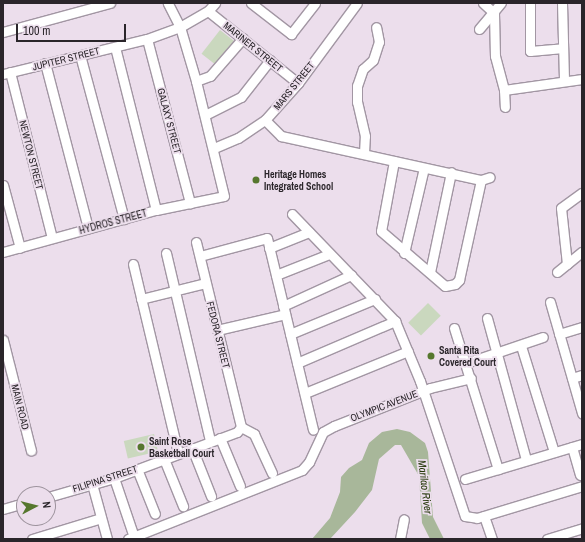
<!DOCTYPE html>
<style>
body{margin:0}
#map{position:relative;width:585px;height:542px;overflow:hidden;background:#ecdeec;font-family:"Archivo Narrow",sans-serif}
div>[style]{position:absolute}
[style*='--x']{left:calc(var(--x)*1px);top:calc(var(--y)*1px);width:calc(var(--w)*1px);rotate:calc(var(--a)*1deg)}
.green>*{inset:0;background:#cad8be;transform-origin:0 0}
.water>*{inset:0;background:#a8b79a}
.roads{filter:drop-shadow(1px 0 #a296a3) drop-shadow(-1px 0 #a296a3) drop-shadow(0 1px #a296a3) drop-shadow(0 -1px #a296a3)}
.minor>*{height:9px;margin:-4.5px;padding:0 4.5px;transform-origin:4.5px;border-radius:4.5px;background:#fff}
.dots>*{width:11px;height:11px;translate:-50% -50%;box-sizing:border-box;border:2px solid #ecdeec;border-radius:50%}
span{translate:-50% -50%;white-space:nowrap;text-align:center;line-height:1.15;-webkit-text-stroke:3.5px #ecdeec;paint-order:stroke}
.street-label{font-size:10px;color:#2a252a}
.poi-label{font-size:10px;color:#2a252a;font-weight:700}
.left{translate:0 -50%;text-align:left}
.water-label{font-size:11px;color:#243809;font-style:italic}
.frame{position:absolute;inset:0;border:4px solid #2a252a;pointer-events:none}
.north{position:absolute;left:16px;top:486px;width:40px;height:40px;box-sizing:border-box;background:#ecdeec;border:1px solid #9e949e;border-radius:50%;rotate:83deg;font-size:11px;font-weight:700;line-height:16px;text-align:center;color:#2a252a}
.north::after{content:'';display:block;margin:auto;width:14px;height:18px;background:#56772e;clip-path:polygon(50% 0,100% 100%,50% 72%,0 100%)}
.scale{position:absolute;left:16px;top:24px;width:110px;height:18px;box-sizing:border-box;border:2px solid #2a252a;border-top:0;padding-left:5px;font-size:12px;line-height:14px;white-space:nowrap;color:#2a252a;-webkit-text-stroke:3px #ecdeec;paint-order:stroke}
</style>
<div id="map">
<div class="green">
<div style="left:220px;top:30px;width:18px;height:30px;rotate:38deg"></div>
<div style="left:428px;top:303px;width:18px;height:28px;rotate:45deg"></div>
<div style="left:154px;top:434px;width:18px;height:31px;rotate:77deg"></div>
</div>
<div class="water">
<div style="clip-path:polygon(397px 429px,410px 432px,425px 443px,428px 452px,433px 517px,444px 539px,430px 539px,422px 523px,419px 476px,401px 445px,395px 445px,379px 459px,372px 490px,355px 512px,330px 539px,312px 539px,330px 518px,340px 492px,341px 477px,349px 468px,362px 460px,369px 443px,382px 432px)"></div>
</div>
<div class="roads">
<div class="minor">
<div style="--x:251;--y:3;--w:51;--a:37.8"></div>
<div style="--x:291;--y:34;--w:39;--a:-52"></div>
<div style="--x:483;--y:3;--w:15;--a:42"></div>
<div style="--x:494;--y:13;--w:43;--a:88.7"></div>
<div style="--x:495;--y:56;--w:35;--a:75"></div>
<div style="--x:504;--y:90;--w:17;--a:87"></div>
<div style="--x:530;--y:3;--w:48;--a:90"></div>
<div style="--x:530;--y:51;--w:33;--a:-5"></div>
<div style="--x:562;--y:3;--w:78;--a:88.5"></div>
<div style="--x:208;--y:11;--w:115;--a:38.7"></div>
<div style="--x:479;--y:29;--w:34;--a:-50"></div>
<div style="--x:3;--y:32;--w:111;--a:-15.2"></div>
<div style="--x:147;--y:39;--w:170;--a:75.3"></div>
<div style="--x:115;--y:47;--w:168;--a:75.9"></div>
<div style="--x:80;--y:55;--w:170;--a:75"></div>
<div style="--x:45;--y:63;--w:171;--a:75.4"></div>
<div style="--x:10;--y:72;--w:171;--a:75.8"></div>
<div style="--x:3;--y:74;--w:148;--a:-13.7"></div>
<div style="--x:147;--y:39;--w:35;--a:-20"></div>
<div style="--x:180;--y:27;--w:32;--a:-30"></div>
<div style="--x:208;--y:11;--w:11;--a:-49"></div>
<div style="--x:196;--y:81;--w:15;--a:-20"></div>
<div style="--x:210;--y:76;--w:50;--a:-49"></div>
<div style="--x:504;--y:90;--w:79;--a:-8"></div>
<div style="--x:205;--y:115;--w:40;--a:-26.6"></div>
<div style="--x:241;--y:97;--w:47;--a:-51.9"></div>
<div style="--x:265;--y:120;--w:23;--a:45"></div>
<div style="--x:281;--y:136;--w:205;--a:12.4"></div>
<div style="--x:481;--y:180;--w:9;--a:-18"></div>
<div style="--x:214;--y:148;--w:26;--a:-23"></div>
<div style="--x:238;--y:138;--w:32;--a:-34"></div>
<div style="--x:265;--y:120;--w:50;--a:-48.3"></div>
<div style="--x:298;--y:83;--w:99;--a:-53.6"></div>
<div style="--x:364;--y:153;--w:17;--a:-87"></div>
<div style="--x:365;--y:136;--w:35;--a:-103"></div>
<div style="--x:357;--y:102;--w:16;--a:-90"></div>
<div style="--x:357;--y:86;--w:18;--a:-71"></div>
<div style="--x:363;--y:69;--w:13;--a:-42"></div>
<div style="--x:373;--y:60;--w:19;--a:-72"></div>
<div style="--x:379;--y:42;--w:15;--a:-101"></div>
<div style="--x:394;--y:161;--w:71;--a:100.5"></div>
<div style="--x:381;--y:231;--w:84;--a:40.7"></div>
<div style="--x:445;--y:286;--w:10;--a:-11"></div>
<div style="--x:455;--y:284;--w:6;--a:-45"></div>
<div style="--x:459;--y:280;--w:102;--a:-77.6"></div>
<div style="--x:3;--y:185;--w:65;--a:74.9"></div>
<div style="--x:292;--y:214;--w:149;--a:46.1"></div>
<div style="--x:395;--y:321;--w:65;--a:67.4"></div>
<div style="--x:420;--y:381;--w:142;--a:71.6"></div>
<div style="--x:465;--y:516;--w:12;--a:9"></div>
<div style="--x:477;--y:518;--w:110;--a:-16.9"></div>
<div style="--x:196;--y:242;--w:190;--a:76.3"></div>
<div style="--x:269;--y:248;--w:43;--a:-21.8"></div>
<div style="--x:3;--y:252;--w:159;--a:-15.4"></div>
<div style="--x:156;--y:210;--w:69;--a:-11.6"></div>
<div style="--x:224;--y:196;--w:118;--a:-103.7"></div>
<div style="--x:196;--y:81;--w:56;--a:-106.5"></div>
<div style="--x:180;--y:27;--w:27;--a:-117"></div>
<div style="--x:166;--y:253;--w:193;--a:76.8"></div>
<div style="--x:404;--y:253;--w:87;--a:-76.8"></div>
<div style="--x:200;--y:256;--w:69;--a:-15"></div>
<div style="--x:267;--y:238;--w:197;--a:76.5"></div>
<div style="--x:133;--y:264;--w:194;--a:76.6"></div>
<div style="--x:567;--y:264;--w:56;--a:-96.1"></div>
<div style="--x:561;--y:208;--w:26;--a:-36"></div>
<div style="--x:430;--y:272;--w:102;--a:-78.1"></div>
<div style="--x:557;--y:272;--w:32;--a:-39"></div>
<div style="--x:276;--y:275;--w:57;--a:-21.6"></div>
<div style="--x:141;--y:299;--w:66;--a:-14"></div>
<div style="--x:550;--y:302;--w:116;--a:73.9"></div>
<div style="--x:283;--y:306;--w:75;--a:-24.5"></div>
<div style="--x:487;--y:318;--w:147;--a:74.6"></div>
<div style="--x:454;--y:328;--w:148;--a:72.7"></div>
<div style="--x:217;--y:330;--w:70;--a:-13.2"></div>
<div style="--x:290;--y:334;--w:92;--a:-22.4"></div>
<div style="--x:559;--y:334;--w:24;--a:-17"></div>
<div style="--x:3;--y:340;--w:114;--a:75.8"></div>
<div style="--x:521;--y:346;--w:111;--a:72.7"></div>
<div style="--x:297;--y:363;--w:107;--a:-23.2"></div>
<div style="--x:466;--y:363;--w:81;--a:-18.7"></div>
<div style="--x:572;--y:378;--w:10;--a:-17"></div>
<div style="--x:305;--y:393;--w:111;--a:-22.2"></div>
<div style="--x:241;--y:427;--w:15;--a:28"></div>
<div style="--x:254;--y:434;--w:43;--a:65.2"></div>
<div style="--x:220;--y:438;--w:52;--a:67.4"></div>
<div style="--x:572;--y:447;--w:29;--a:74"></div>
<div style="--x:192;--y:448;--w:52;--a:68.4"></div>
<div style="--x:164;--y:459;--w:51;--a:68"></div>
<div style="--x:137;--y:469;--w:48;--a:68.2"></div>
<div style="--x:114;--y:478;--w:62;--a:71.3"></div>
<div style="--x:465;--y:479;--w:122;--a:-16.7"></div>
<div style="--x:92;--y:484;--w:57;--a:74.7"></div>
<div style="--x:48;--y:497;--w:69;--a:-16.1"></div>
<div style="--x:114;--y:478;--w:131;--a:-20.5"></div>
<div style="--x:237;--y:432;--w:6;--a:-51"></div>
<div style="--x:3;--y:509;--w:22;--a:-16"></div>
<div style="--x:484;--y:516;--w:24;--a:71"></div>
<div style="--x:32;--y:539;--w:72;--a:-16.9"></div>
<div style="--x:128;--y:539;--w:187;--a:-21.6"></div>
<div style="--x:302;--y:470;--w:11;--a:-49"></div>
<div style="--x:309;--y:462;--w:33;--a:-65"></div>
<div style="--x:323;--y:432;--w:13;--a:-29"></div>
<div style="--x:334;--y:426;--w:103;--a:-21.6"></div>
<div style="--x:430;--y:388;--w:42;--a:-13.7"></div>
<div style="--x:400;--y:539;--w:20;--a:-79"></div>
<div style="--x:547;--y:539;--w:37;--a:-17"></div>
</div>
</div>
<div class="dots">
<div style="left:256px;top:180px;background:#56772e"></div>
<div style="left:431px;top:356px;background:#56772e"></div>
<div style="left:141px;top:447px;background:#56772e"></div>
</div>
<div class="street-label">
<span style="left:253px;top:47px;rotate:39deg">MARINER STREET</span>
<span style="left:66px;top:59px;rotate:-14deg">JUPITER STREET</span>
<span style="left:294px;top:86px;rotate:-51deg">MARS STREET</span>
<span style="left:169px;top:121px;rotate:75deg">GALAXY STREET</span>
<span style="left:31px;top:155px;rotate:76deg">NEWTON STREET</span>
<span style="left:113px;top:222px;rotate:-15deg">HYDROS STREET</span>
<span style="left:218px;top:335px;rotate:76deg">FEDORA STREET</span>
<span style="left:384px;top:406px;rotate:-21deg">OLYMPIC AVENUE</span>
<span style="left:20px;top:407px;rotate:76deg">MAIN ROAD</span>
<span style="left:105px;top:479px;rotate:-18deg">FILIPINA STREET</span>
</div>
<div class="poi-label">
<span class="left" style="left:264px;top:180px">Heritage Homes<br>Integrated School</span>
<span class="left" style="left:439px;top:356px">Santa Rita<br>Covered Court</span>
<span class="left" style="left:149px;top:447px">Saint Rose<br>Basketball Court</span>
</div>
<div class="water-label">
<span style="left:425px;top:487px;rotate:83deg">Marilao River</span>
</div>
<div class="frame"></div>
<div class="north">N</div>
<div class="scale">100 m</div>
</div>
